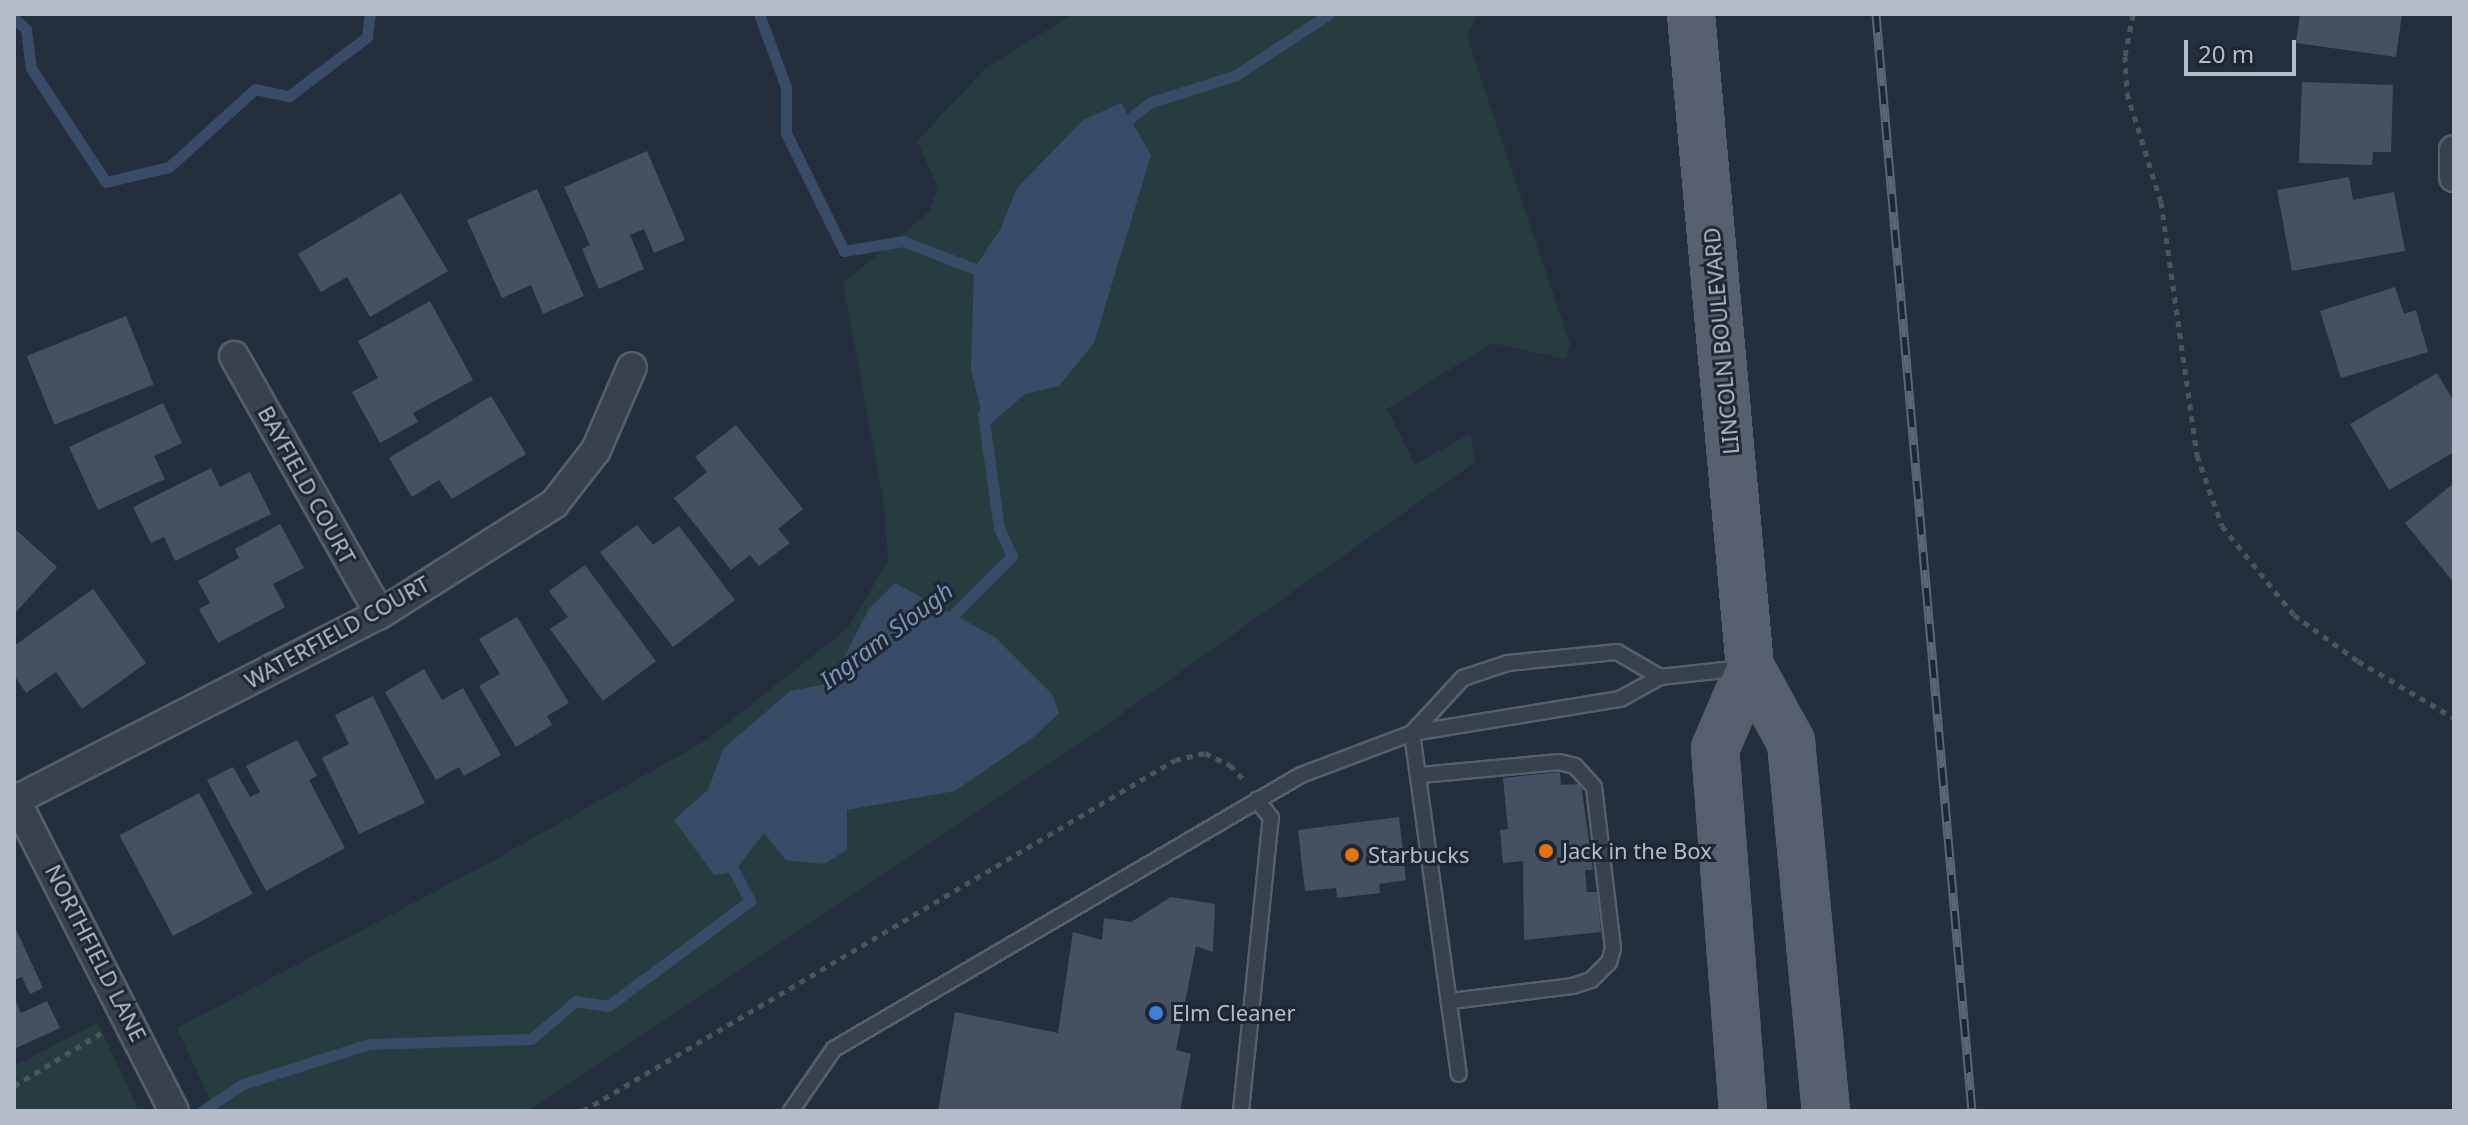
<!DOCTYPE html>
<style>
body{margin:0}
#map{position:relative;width:2468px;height:1125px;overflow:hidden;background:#242f3e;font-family:"Noto Sans",sans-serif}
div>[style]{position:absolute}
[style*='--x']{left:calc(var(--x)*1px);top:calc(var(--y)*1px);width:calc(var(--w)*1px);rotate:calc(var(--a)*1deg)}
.green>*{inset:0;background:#263c3f}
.water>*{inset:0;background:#394c67}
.stream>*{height:11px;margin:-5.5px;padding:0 5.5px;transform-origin:5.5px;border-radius:5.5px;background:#394c67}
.building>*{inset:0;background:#455162;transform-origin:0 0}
.path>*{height:5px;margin-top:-2.5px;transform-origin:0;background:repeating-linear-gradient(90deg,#44595c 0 6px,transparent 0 12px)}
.roads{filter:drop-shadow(2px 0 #565f6c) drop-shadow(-2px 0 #565f6c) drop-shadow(0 2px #565f6c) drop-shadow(0 -2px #565f6c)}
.lane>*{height:14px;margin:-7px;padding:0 7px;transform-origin:7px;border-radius:7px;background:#38414e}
.street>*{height:28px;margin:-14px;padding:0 14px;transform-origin:14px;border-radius:14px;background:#38414e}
.primary>*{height:44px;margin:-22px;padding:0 22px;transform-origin:22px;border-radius:22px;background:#56606e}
.rail>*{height:9px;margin-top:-4.5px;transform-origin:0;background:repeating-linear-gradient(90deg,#1d2633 0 18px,#5a6575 0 36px);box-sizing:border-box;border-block:2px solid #5a6575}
.dots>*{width:22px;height:22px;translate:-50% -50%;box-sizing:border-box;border:4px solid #1d2633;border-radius:50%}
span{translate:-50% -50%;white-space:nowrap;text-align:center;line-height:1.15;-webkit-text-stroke:6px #1d2633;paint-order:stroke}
.street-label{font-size:22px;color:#b4bcc9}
.poi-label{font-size:22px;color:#b4bcc9}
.left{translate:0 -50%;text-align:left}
.water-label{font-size:24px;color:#7c92b1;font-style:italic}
.frame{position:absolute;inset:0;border:16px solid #b4bcc9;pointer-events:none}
.scale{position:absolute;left:2184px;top:40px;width:112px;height:36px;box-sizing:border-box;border:4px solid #b4bcc9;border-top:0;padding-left:10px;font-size:24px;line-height:28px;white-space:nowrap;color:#b4bcc9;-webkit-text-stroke:6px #1d2633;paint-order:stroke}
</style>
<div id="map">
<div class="green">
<div style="clip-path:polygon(1073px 14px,1478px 14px,1467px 36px,1570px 344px,1566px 359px,1492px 343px,1387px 409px,1415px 464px,1470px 434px,1475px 462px,1092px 735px,527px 1111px,215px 1111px,177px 1028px,489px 863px,705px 741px,848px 628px,888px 561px,884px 504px,843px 283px,929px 212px,938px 187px,917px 141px,987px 67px)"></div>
<div style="clip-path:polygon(98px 1023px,139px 1111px,14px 1111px,14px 1066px)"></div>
</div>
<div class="water">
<div style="clip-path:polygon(1121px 103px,1151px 155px,1094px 343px,1059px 386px,1025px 394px,985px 429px,971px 369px,974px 269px,1001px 228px,1017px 188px,1083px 120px)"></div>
<div style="clip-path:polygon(895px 583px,995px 637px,1052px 694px,1059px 713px,1035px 736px,955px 791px,847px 810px,847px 850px,824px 864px,786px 860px,764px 833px,734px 872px,714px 875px,674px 820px,708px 790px,723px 749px,790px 691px,831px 683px,869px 609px)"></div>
</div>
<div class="stream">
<div style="--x:759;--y:14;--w:78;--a:69.7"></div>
<div style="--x:786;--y:87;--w:46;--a:90"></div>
<div style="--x:786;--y:133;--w:131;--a:63.8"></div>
<div style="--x:844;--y:251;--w:60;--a:-9.6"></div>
<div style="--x:903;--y:241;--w:88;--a:21.3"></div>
<div style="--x:14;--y:18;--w:16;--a:43"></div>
<div style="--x:26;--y:29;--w:39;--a:83"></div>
<div style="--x:31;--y:68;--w:136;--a:56.7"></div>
<div style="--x:106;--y:182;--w:65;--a:-13.4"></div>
<div style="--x:169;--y:167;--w:116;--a:-42.2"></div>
<div style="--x:255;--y:89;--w:35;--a:12"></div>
<div style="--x:289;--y:96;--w:98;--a:-37.1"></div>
<div style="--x:367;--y:37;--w:23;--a:-83"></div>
<div style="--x:1122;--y:125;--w:35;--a:-39"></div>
<div style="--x:1149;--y:103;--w:91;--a:-17.8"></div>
<div style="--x:1236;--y:75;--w:111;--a:-33.3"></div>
<div style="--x:947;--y:621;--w:92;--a:-45"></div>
<div style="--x:1012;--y:556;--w:31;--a:-115"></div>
<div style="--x:999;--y:528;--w:115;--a:-98"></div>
<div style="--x:202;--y:1111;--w:49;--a:-33.4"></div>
<div style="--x:243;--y:1084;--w:132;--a:-17.6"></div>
<div style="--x:369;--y:1044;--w:162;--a:-1.8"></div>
<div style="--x:531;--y:1039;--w:59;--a:-40.2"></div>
<div style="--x:576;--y:1001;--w:32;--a:9"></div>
<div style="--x:608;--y:1006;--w:177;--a:-36.5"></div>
<div style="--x:750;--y:901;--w:47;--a:-117.6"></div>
</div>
<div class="building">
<div style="clip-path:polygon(2300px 14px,2402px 14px,2396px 57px,2296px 43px)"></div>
<div style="clip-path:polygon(2302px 82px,2393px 85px,2391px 152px,2373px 152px,2372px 165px,2299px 163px)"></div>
<div style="clip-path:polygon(647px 151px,685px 240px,654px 253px,644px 229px,630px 235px,644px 269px,599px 289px,582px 249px,590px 245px,564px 187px)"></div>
<div style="clip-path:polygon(2349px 177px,2353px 200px,2394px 192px,2405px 251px,2292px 271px,2277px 190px)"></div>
<div style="clip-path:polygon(537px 189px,584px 296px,543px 314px,531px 285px,502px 298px,467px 220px)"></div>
<div style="clip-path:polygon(401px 193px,448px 271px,370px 317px,347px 277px,321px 292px,298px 254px)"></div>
<div style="clip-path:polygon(2395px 287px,2404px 314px,2416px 310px,2428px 352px,2341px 378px,2320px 311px)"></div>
<div style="clip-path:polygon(430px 301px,473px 380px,413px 413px,418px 422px,380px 443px,352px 392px,378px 378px,358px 341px)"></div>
<div style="left:126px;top:316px;width:74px;height:107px;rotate:68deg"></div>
<div style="clip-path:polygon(2437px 373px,2454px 402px,2454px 452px,2389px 490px,2350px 424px)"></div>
<div style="clip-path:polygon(491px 396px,526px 454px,452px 499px,439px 480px,412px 497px,389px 458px)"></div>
<div style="clip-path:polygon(163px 403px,182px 443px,154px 456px,165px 479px,98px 510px,69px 447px)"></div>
<div style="clip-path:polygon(736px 425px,803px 509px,778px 529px,790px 543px,759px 566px,750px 555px,731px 570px,674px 498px,707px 472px,695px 457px)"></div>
<div style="clip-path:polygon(211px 468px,220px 487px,250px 472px,271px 514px,175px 561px,164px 537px,151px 543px,133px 507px)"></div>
<div style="clip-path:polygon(2454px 483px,2454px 583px,2405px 523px)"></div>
<div style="clip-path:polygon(280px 524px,304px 568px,273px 584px,285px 607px,218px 643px,199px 609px,210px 603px,198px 581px,239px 558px,235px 549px)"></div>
<div style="clip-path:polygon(637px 525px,653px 545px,679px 526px,735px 600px,673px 647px,600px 552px)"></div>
<div style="clip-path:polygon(14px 528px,57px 567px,14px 614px)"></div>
<div style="clip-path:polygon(585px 565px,656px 661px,603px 701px,550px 629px,568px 617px,549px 591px)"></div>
<div style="clip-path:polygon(93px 589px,146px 663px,82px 709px,56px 672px,26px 693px,14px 675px,14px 646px)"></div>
<div style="clip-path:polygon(517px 617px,569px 703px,547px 716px,552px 725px,516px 747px,479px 686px,500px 674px,479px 639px)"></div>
<div style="clip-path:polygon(424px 669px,442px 700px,463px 688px,501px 755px,464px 776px,459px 767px,436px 780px,385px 692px)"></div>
<div style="clip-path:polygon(373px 696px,425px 803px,359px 834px,322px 758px,349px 744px,335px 715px)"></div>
<div style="clip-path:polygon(297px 740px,317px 776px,309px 780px,345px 848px,266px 891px,207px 780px,233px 767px,250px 797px,260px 792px,246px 766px)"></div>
<div style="clip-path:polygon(1560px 772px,1561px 785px,1581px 784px,1593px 870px,1585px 870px,1587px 892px,1597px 892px,1601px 932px,1524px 940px,1523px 861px,1503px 863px,1500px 830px,1508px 829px,1503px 778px)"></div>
<div style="left:199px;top:793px;width:114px;height:90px;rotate:62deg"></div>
<div style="clip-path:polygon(1399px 817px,1406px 880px,1379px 884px,1380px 893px,1337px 898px,1336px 888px,1305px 891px,1298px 830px)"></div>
<div style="clip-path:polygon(1171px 897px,1215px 904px,1213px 952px,1196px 946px,1176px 1050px,1191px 1054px,1180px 1111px,938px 1111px,955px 1012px,1058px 1033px,1073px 932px,1102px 940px,1104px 918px,1131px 922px)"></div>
<div style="clip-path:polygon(14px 925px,43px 988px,30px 994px,22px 977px,14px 980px)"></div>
<div style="clip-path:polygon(14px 997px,21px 1013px,47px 1001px,60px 1028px,14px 1049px)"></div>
</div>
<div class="path">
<div style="--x:2133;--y:14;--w:43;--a:100.8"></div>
<div style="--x:2125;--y:56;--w:37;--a:87"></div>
<div style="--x:2127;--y:93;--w:114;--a:72.7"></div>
<div style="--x:2161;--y:202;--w:256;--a:81.9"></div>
<div style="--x:2197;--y:455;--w:75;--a:70.6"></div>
<div style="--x:2222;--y:526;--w:114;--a:51"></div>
<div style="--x:2294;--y:615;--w:79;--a:35.7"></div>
<div style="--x:2358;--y:661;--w:112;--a:30.7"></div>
<div style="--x:14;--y:1086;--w:102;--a:-31.3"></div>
<div style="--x:583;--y:1111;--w:688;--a:-30.66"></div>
<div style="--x:1175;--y:760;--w:31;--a:-13"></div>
<div style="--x:1205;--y:753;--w:28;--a:26"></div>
<div style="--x:1230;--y:765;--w:19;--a:47"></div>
</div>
<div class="roads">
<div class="lane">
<div style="--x:1412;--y:733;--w:344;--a:82.2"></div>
<div style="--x:1412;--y:733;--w:75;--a:-47.2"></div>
<div style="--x:1463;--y:678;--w:47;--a:-18.4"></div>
<div style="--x:1508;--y:663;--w:110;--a:-5.8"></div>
<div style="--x:1617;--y:652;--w:50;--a:30.2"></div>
<div style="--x:1421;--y:775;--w:139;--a:-5.4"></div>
<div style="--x:1559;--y:762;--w:16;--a:14"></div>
<div style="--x:1575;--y:766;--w:28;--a:48"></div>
<div style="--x:1594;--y:787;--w:163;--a:83.3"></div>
<div style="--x:1613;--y:949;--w:14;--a:107"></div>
<div style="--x:1609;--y:962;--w:25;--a:135"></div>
<div style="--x:1591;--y:980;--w:19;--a:162"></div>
<div style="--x:1573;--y:986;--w:124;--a:173"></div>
<div style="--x:791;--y:1111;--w:75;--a:-55.3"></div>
<div style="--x:834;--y:1049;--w:541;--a:-30.4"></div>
<div style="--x:1301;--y:775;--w:119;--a:-20.7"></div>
<div style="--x:1412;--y:733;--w:211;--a:-9.3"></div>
<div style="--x:1620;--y:699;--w:46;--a:-28.8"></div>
<div style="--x:1660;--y:677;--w:83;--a:-6.2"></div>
<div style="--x:1241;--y:1111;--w:295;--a:-84.2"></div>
<div style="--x:1271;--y:818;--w:23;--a:-128"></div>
</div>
<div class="street">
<div style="--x:2454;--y:150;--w:27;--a:90"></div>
<div style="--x:234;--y:356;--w:296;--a:60.5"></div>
<div style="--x:14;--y:797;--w:352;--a:63"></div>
<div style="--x:16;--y:800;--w:409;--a:-27.1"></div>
<div style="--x:380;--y:614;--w:206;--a:-32.3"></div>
<div style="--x:554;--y:504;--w:68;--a:-52.1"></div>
<div style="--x:596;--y:450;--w:90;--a:-66.6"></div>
</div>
<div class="primary">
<div style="--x:1691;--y:14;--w:656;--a:84.84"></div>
<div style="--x:1750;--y:667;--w:85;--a:61.3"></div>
<div style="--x:1791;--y:742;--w:371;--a:84.6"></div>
<div style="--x:1743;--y:1111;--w:363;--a:-94.4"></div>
<div style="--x:1715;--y:749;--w:89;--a:-66.9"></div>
</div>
</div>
<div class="rail">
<div style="--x:1876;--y:14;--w:1101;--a:85"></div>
</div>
<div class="dots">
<div style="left:1546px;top:851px;background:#e8710a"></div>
<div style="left:1352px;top:855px;background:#e8710a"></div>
<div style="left:1156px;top:1013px;background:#3f7fe0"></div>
</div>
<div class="street-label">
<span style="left:1721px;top:341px;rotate:-95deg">LINCOLN BOULEVARD</span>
<span style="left:307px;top:485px;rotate:61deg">BAYFIELD COURT</span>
<span style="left:337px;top:632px;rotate:-29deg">WATERFIELD COURT</span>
<span style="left:96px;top:953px;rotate:63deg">NORTHFIELD LANE</span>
</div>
<div class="poi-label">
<span class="left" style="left:1562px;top:851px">Jack in the Box</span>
<span class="left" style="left:1368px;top:855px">Starbucks</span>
<span class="left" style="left:1172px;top:1013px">Elm Cleaner</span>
</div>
<div class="water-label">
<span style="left:886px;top:635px;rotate:-37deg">Ingram Slough</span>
</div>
<div class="frame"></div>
<div class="scale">20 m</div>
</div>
